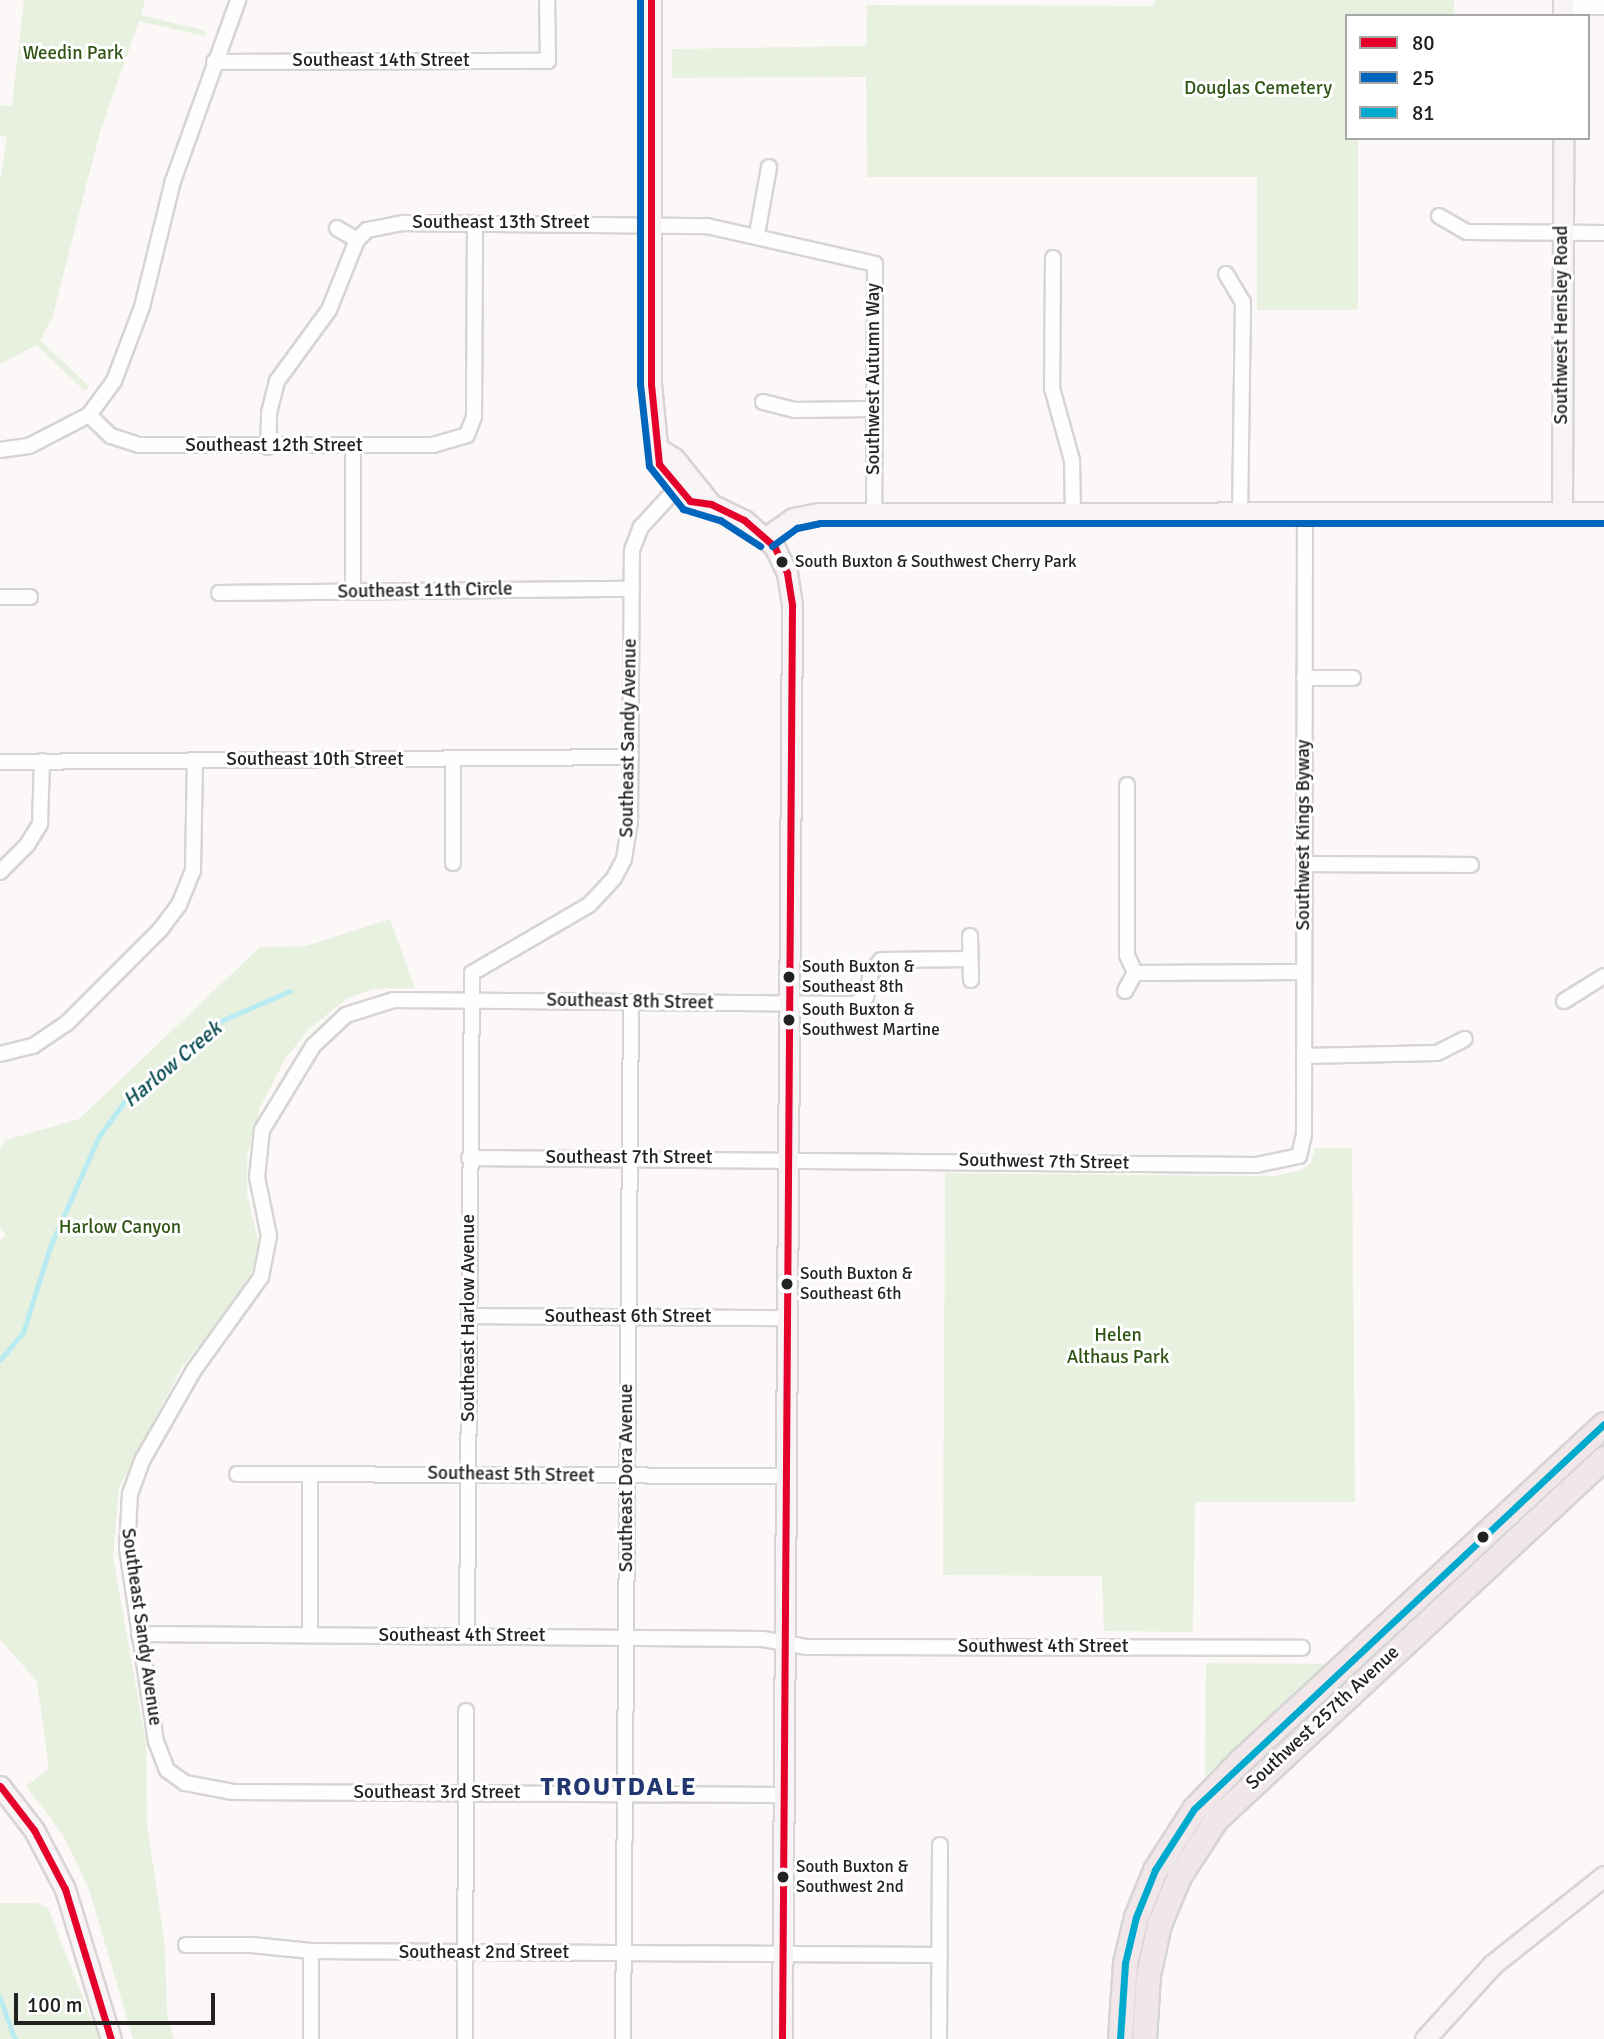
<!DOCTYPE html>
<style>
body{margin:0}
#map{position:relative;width:1604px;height:2039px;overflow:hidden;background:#fbf8f7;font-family:Signika,sans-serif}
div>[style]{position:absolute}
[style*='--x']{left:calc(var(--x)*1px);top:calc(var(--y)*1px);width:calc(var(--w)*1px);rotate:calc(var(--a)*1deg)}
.green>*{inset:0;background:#e8f1e0}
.stream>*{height:4.5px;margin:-2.25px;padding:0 2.25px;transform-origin:2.25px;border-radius:2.25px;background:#baebf1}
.roads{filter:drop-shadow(2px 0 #d7d5d4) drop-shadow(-2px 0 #d7d5d4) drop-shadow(0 2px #d7d5d4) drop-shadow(0 -2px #d7d5d4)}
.street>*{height:14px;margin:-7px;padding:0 7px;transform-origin:7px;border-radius:7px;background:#fefefe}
.secondary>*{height:19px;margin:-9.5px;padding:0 9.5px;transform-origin:9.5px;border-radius:9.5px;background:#f8f3f4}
.primary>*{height:23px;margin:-11.5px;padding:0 11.5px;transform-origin:11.5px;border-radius:11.5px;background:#f1e7e9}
.bus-1>*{height:7px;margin:-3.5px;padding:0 3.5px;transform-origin:3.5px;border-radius:3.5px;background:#e4002b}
.bus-2>*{height:7px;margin:-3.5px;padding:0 3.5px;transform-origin:3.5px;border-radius:3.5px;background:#0065bd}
.bus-3>*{height:7px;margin:-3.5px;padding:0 3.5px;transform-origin:3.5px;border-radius:3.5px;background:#00a9ce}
.dots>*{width:19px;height:19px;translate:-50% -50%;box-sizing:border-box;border:4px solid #fff;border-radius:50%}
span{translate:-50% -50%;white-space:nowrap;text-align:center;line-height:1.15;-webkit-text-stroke:6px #fff;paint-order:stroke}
.bus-label{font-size:17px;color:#242221}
.left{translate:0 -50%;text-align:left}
.park-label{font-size:19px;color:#305515}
.street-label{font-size:19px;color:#242221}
.water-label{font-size:21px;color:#064950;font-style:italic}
.district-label{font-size:26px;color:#22376f;font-weight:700;letter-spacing:2px}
.legend{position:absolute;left:1345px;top:14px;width:245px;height:126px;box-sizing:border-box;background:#fff;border:2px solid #a7a7a6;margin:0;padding:9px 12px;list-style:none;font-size:21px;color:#242221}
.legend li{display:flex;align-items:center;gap:14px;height:35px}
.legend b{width:35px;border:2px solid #a7a7a6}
.scale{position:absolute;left:14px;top:1993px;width:201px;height:32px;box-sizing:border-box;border:4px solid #242221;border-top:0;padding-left:9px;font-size:21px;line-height:24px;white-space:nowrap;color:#242221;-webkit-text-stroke:5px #fff;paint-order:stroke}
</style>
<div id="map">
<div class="green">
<div style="clip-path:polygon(24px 0,145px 0,141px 15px,206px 31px,204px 36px,139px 21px,100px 132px,52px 319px,40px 340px,89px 386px,85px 391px,36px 345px,0 364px,0 181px,7px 137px,0 136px,0 105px,12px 106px)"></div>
<div style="clip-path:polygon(1155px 0,1454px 0,1454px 16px,1347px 16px,1347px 138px,1358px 138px,1358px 310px,1257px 310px,1257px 177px,867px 177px,866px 77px,672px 78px,672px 49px,866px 46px,867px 5px,1154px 6px)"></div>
<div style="clip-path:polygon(390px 919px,415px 988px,373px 989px,348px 998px,309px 1029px,285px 1059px,260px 1108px,247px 1157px,247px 1195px,258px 1240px,254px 1268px,238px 1297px,182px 1367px,119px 1488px,113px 1557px,146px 1743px,147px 1824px,165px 1946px,167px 2015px,174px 2039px,133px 2039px,89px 1889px,63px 1835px,26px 1786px,49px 1769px,37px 1681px,0 1640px,0 1240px,6px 1235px,0 1228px,0 1149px,6px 1140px,79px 1119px,260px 947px,306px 946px)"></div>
<div style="clip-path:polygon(1315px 1148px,1352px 1148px,1355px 1502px,1195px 1502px,1193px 1632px,1104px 1631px,1102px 1576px,943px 1575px,945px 1173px,1275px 1176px,1302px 1170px,1311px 1162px)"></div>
<div style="clip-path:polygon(1206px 1663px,1325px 1664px,1205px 1776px)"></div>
<div style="clip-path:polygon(0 1903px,36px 1903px,48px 1908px,99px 2039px,0 2039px)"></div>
</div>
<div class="stream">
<div style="--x:0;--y:1360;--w:35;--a:-50"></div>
<div style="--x:23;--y:1333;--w:90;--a:-72.6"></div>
<div style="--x:50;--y:1247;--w:121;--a:-66.2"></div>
<div style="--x:99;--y:1136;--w:44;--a:-53.4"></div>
<div style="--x:125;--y:1101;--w:125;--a:-39.8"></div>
<div style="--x:221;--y:1021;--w:75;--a:-23.5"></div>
<div style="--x:0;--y:1997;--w:45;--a:70.3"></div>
</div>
<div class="roads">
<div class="street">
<div style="--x:1563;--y:7;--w:41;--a:0"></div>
<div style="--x:214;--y:62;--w:334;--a:-0.2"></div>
<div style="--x:548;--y:61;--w:61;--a:-90.9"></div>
<div style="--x:1439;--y:216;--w:32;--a:30"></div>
<div style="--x:1467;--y:232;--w:137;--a:0.4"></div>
<div style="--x:337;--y:228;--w:23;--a:31"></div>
<div style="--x:757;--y:234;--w:68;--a:-79.8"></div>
<div style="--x:1053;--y:258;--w:130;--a:90.4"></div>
<div style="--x:1052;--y:388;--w:75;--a:74.5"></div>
<div style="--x:1072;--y:460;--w:52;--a:88.9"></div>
<div style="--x:1226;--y:274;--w:33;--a:59"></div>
<div style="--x:1243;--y:302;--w:210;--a:90.8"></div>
<div style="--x:763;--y:402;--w:32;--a:14"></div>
<div style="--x:794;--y:410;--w:80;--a:-0.7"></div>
<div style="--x:89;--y:415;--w:30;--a:44"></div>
<div style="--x:111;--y:436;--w:29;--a:18"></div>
<div style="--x:139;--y:445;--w:294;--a:0"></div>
<div style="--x:433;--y:445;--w:35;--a:-16"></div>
<div style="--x:467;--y:435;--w:19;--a:-69"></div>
<div style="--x:474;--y:417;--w:193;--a:-89.7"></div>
<div style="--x:268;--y:447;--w:34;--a:-88"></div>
<div style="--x:269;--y:413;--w:33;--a:-76"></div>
<div style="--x:277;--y:381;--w:88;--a:-53.8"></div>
<div style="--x:329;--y:310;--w:75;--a:-68.2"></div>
<div style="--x:357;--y:240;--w:14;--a:-45"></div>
<div style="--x:367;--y:230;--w:38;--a:-11"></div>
<div style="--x:404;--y:223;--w:303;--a:0.6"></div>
<div style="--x:707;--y:226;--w:172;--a:12.7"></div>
<div style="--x:875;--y:264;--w:248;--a:90.2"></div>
<div style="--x:0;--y:450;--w:29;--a:-8"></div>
<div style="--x:29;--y:446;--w:68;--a:-27.3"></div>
<div style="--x:89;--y:415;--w:42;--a:-53.7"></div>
<div style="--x:114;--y:381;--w:79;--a:-69.3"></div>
<div style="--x:142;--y:307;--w:130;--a:-76.2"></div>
<div style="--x:173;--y:181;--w:192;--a:-70.2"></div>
<div style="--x:353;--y:592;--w:146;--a:-90"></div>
<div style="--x:219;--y:593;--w:413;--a:-0.6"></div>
<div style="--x:0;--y:597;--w:30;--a:0"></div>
<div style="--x:1304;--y:678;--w:49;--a:0"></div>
<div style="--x:0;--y:762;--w:631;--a:-0.45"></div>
<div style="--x:1127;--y:785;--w:170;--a:90"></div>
<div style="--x:1127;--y:955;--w:20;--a:66"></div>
<div style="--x:453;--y:863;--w:104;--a:-90"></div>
<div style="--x:1304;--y:864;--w:167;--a:0.3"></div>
<div style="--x:0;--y:872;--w:38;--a:-45"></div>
<div style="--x:27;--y:845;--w:25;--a:-58"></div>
<div style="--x:40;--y:824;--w:63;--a:-88.2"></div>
<div style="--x:970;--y:936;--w:44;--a:88.7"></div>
<div style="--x:1135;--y:973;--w:168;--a:-0.3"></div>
<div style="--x:1125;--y:991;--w:21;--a:-61"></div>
<div style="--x:1564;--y:1001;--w:47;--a:-32"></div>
<div style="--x:0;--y:1054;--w:34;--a:-14"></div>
<div style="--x:33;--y:1046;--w:41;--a:-34.1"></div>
<div style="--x:67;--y:1023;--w:132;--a:-45"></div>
<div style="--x:160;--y:930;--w:31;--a:-53"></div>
<div style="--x:179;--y:905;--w:37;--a:-68"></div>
<div style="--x:193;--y:871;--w:111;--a:-89"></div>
<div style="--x:1304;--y:1056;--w:133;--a:-1.3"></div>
<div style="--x:1437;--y:1053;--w:31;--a:-27"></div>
<div style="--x:469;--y:1158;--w:787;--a:0.51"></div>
<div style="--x:1256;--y:1165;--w:44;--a:-11.8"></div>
<div style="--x:1299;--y:1156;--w:22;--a:-77"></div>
<div style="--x:1304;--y:1135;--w:623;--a:-89.91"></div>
<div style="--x:469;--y:1316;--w:318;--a:0.4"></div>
<div style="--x:237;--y:1474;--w:549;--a:0.21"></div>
<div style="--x:310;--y:1474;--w:161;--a:90"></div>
<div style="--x:139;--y:1634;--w:624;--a:0.46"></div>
<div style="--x:763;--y:1639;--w:45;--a:10.3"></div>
<div style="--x:807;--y:1647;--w:495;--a:0.1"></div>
<div style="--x:467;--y:1636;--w:663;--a:-89.57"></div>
<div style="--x:472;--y:973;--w:135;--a:-30.2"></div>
<div style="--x:589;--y:905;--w:37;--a:-47"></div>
<div style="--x:614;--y:878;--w:21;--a:-62"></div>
<div style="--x:624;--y:859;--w:36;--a:-81"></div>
<div style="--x:630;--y:823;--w:273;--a:-89.6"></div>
<div style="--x:632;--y:550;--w:25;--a:-69"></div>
<div style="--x:641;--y:527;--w:52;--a:-47.4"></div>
<div style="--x:784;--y:1795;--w:551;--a:-179.69"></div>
<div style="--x:233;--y:1792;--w:49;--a:-169.4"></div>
<div style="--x:185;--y:1783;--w:22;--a:-144"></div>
<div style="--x:167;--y:1770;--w:30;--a:-111"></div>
<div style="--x:156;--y:1742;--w:195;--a:-98.5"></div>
<div style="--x:127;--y:1549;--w:55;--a:-86.9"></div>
<div style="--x:130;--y:1494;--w:37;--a:-70"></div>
<div style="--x:143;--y:1459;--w:103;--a:-60.2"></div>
<div style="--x:194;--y:1370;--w:115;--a:-54.2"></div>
<div style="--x:261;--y:1277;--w:42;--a:-79"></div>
<div style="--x:269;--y:1236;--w:60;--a:-101.5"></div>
<div style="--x:257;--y:1177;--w:47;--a:-83.9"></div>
<div style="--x:262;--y:1130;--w:98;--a:-58.7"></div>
<div style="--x:313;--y:1046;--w:45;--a:-43.2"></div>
<div style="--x:346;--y:1015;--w:50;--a:-17.4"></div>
<div style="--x:394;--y:1000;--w:460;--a:0.5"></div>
<div style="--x:854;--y:1004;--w:14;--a:-30"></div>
<div style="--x:866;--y:997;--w:25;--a:-78"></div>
<div style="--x:871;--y:973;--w:16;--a:-52"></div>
<div style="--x:881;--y:960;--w:89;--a:-0.6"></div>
<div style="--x:186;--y:1945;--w:66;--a:0"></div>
<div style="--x:252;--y:1945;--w:59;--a:5.8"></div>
<div style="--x:311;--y:1951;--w:629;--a:0.36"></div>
<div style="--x:311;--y:1951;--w:88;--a:90"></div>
<div style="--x:465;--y:2039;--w:328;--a:-89.8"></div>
<div style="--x:623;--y:2039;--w:1037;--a:-89.56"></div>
<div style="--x:939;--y:2039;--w:194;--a:-89.7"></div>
</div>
<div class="secondary">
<div style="--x:651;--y:0;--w:384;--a:90"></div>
<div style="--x:651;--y:384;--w:80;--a:84.3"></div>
<div style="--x:659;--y:464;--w:48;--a:50"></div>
<div style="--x:690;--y:501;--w:21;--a:8"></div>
<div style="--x:711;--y:504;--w:37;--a:26"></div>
<div style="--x:744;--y:520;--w:40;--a:41"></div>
<div style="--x:774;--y:546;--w:30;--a:64"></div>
<div style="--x:787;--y:573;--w:33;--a:81"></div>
<div style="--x:792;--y:606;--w:1433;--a:90.4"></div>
<div style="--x:1563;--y:16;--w:16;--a:-90"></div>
<div style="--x:661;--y:450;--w:15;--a:32"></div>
<div style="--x:674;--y:458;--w:59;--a:51.2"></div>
<div style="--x:1562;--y:512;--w:374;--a:-89.8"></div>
<div style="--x:766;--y:537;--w:33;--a:-35"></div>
<div style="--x:793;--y:518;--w:26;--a:-11"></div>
<div style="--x:819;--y:513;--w:785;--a:-0.07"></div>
<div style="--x:0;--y:1786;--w:56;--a:52.3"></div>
<div style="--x:34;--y:1830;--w:67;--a:62.3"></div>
<div style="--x:65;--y:1889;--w:157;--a:73"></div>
<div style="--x:1425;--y:2039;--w:100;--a:-47.8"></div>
<div style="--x:1492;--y:1965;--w:143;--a:-38.5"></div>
</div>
<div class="primary">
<div style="--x:1120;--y:2039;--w:76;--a:-86.2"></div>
<div style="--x:1125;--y:1963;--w:47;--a:-76.6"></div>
<div style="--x:1136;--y:1917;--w:51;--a:-68"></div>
<div style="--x:1155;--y:1870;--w:72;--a:-57.4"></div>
<div style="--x:1194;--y:1809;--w:64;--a:-46.3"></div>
<div style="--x:1238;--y:1763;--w:499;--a:-42.8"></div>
<div style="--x:1144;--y:2039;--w:64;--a:-86.4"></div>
<div style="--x:1148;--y:1975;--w:52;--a:-77.8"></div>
<div style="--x:1159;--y:1924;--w:52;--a:-67.4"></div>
<div style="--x:1179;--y:1876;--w:68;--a:-57"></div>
<div style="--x:1216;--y:1819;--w:530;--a:-42.94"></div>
</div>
</div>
<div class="bus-1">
<div style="--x:651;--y:0;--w:384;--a:90"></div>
<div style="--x:651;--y:384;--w:80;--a:84.3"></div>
<div style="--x:659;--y:464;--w:48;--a:50"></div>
<div style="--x:690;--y:501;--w:21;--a:8"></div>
<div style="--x:711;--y:504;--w:37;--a:26"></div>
<div style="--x:744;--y:520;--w:40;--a:41"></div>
<div style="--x:774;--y:546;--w:30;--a:64"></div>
<div style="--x:787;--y:573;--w:33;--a:81"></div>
<div style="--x:792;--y:606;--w:1433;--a:90.4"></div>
<div style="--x:0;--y:1786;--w:56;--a:52.3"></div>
<div style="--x:34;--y:1830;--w:67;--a:62.3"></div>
<div style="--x:65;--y:1889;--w:157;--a:73"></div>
</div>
<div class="bus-2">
<div style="--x:640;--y:0;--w:384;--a:90"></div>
<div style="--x:640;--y:384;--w:82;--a:83.7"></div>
<div style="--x:649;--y:466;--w:55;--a:51.7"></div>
<div style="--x:683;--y:509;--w:39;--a:17"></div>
<div style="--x:720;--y:520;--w:48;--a:33"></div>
<div style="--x:772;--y:546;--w:31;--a:-36"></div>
<div style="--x:797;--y:528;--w:24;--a:-12"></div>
<div style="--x:820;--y:523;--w:784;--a:0"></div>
</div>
<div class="bus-3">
<div style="--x:1120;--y:2039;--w:76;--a:-86.2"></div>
<div style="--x:1125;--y:1963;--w:47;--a:-76.6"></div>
<div style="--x:1136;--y:1917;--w:51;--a:-68"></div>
<div style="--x:1155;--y:1870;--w:72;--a:-57.4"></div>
<div style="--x:1194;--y:1809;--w:562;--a:-43.2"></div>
</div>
<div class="dots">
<div style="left:782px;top:562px;background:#242221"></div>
<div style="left:789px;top:977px;background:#242221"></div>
<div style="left:789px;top:1020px;background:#242221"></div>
<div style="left:787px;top:1284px;background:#242221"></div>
<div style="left:1483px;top:1537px;background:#242221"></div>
<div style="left:783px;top:1877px;background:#242221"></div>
</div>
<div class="bus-label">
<span class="left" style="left:795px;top:562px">South Buxton &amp; Southwest Cherry Park</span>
<span class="left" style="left:802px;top:977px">South Buxton &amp;<br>Southeast 8th</span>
<span class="left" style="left:802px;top:1020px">South Buxton &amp;<br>Southwest Martine</span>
<span class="left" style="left:800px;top:1284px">South Buxton &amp;<br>Southeast 6th</span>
<span class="left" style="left:796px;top:1877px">South Buxton &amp;<br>Southwest 2nd</span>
</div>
<div class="park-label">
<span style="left:73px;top:54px">Weedin Park</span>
<span style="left:1258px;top:89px">Douglas Cemetery</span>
<span style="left:120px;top:1228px">Harlow Canyon</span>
<span style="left:1118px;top:1347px">Helen<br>Althaus Park</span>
</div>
<div class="street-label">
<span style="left:381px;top:61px">Southeast 14th Street</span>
<span style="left:501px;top:223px">Southeast 13th Street</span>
<span style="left:1562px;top:325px;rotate:-90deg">Southwest Hensley Road</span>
<span style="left:874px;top:379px;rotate:-90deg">Southwest Autumn Way</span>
<span style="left:274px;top:446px">Southeast 12th Street</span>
<span style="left:425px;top:591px;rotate:-1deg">Southeast 11th Circle</span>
<span style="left:629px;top:738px;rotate:-89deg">Southeast Sandy Avenue</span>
<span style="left:315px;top:760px">Southeast 10th Street</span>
<span style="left:1304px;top:835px;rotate:-90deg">Southwest Kings Byway</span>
<span style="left:630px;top:1002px;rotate:1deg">Southeast 8th Street</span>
<span style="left:629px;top:1158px">Southeast 7th Street</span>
<span style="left:1044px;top:1162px;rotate:1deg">Southwest 7th Street</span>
<span style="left:628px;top:1317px">Southeast 6th Street</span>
<span style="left:469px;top:1318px;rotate:-90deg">Southeast Harlow Avenue</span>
<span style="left:511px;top:1475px;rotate:1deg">Southeast 5th Street</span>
<span style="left:627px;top:1478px;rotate:-90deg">Southeast Dora Avenue</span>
<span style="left:141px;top:1627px;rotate:82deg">Southeast Sandy Avenue</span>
<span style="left:462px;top:1636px">Southeast 4th Street</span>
<span style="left:1043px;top:1647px">Southwest 4th Street</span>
<span style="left:1323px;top:1718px;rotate:-43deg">Southwest 257th Avenue</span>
<span style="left:437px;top:1793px">Southeast 3rd Street</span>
<span style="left:484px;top:1953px">Southeast 2nd Street</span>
</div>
<div class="water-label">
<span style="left:172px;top:1064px;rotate:-40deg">Harlow Creek</span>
</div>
<div class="district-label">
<span style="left:619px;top:1788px">TROUTDALE</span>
</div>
<ul class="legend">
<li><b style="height:9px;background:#e4002b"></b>80</li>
<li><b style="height:9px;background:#0065bd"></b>25</li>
<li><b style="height:9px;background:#00a9ce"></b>81</li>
</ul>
<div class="scale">100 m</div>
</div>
